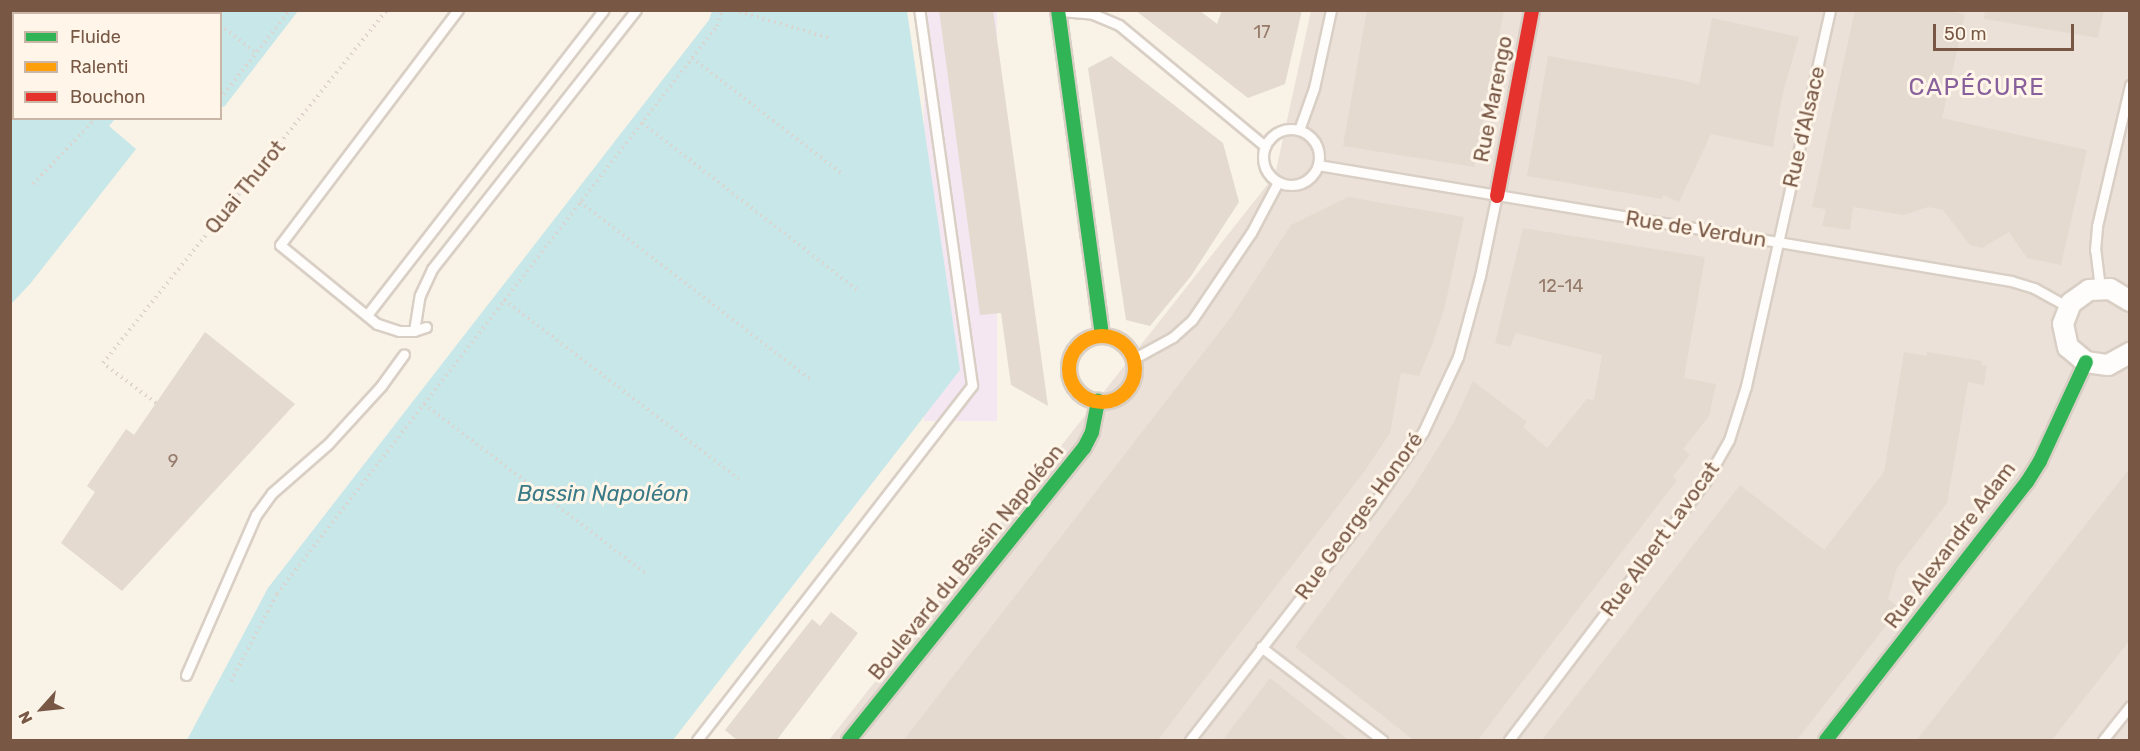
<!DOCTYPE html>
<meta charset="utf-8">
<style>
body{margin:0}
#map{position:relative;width:2140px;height:751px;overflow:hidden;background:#f8f2e7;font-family:Rubik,sans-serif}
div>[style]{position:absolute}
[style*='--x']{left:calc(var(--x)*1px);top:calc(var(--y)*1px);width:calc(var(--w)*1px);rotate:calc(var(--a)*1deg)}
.industrial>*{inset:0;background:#ebe1d9}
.education>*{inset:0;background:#f4e7f2;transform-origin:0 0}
.water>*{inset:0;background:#c8e7e9}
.building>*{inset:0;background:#e4dacf}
.path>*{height:4px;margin-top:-2px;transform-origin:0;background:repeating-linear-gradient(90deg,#dcd3ce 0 1.5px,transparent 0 6px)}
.roads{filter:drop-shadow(2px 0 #d9cfc5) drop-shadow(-2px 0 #d9cfc5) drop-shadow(0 2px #d9cfc5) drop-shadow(0 -2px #d9cfc5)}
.lane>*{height:9px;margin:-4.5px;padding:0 4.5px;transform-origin:4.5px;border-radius:4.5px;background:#fefdfb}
.lane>.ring{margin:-4.5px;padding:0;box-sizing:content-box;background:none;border:9px solid #fefdfb;border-radius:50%}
.street>*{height:20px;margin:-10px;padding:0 10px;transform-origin:10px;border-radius:10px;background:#fefdfb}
.fast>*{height:14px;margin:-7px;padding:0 7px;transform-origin:7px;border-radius:7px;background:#30b455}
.slow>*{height:14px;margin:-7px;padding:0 7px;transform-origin:7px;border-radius:7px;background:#ff9f0a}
.slow>.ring{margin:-7px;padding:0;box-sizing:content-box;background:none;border:14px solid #ff9f0a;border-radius:50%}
.jam>*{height:14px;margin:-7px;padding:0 7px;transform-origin:7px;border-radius:7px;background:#e5322d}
span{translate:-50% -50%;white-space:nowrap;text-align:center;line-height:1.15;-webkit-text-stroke:6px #fff6e9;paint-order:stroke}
.number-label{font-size:18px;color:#957a6a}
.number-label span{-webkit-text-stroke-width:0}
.street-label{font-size:21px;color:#785745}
.water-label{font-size:22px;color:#3a7a87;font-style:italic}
.quarter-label{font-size:24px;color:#88609c;letter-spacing:1.5px}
.frame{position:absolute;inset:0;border:12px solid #785745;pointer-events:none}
.legend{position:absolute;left:12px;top:12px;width:210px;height:108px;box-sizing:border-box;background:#fff6e9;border:2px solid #c9b6a7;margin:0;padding:8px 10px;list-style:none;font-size:18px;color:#785745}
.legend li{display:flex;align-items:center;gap:12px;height:30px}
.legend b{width:30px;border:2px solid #c9b6a7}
.north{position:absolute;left:12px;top:679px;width:60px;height:60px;-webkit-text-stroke:4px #fff6e9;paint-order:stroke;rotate:243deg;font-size:16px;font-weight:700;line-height:24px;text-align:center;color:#785745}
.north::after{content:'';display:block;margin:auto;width:21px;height:27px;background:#785745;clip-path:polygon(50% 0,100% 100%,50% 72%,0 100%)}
.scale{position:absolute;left:1933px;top:24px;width:141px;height:27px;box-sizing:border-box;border:3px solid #785745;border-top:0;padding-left:8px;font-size:18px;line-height:21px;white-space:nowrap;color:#785745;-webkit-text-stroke:4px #fff6e9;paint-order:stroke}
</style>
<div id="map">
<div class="industrial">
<div style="clip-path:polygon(1311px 11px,2129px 11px,2129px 740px,829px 740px,1275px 175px)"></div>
</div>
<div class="education">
<div style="left:924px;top:11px;width:73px;height:410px"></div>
</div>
<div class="water">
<div style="clip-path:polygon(11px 10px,298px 11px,224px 107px,220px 106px,220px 14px,14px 14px,14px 118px,115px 119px,109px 126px,136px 149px,30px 284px,11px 304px)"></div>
<div style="clip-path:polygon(712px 11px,907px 11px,960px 370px,673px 740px,187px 740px,268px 588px,709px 20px)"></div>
</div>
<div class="building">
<div style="clip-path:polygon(939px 10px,993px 10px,1048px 406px,1011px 385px,1001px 313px,980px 315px)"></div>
<div style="clip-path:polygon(1135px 10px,1199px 10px,1217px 24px,1222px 10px,1302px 10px,1285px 84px,1248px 98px)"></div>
<div style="clip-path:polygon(1367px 10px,1504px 10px,1474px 167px,1343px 146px)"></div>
<div style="clip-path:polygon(1855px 10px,1943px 10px,1965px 14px,1942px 118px,2087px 150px,2061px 265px,2027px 258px,2009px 232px,1982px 248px,1970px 245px,1943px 210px,1928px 207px,1904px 215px,1853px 207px,1850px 230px,1822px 226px,1826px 209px,1812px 207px)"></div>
<div style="clip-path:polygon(1985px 10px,2104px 10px,2098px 38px,1984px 19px)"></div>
<div style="clip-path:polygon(1712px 18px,1799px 37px,1783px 92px,1773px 147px,1711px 134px,1679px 202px,1663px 195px,1662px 199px,1527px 176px,1548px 56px,1683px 80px,1699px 85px)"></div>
<div style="clip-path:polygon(1111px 56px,1223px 143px,1239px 202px,1191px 276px,1150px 326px,1126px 320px,1088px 68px)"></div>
<div style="clip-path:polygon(1348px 197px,1464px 217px,1445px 306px,1433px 342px,1419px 376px,1401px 373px,1390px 433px,1364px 472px,1157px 741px,903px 741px,1231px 317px,1291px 225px)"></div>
<div style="clip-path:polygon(1523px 228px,1705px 257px,1684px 378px,1716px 384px,1709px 416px,1683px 449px,1690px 455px,1673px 476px,1677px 480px,1477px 741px,1415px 741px,1295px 647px,1413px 488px,1455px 420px,1473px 381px,1527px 422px,1523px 427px,1547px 448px,1587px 399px,1594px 400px,1602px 355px,1516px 333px,1510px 347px,1495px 343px)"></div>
<div style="clip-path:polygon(205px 332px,295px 404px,122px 591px,61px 543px,95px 492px,87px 486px,126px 429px,134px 435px)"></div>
<div style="clip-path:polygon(1904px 352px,1927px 356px,1927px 352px,1982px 361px,1981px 365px,1987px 366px,1984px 385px,1968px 382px,1947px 503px,1897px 568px,1888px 599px,1900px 608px,1796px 741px,1541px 741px,1740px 485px,1824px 550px,1884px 472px)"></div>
<div style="clip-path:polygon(2130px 468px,2130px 640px,2090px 691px,2051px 741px,1916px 741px)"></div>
<div style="clip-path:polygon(831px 612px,858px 633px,776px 741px,738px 741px,725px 730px,812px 619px,820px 626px)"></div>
<div style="clip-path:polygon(1270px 678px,1304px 705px,1350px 741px,1222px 741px)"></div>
</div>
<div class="path">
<div style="--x:202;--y:10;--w:6;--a:45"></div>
<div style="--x:734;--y:10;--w:99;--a:16.4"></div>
<div style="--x:220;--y:25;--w:46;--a:37.9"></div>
<div style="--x:692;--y:58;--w:190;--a:37.7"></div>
<div style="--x:10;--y:90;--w:6;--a:-45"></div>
<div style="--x:220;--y:99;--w:113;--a:-51.8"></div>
<div style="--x:642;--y:123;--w:276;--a:37.8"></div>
<div style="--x:33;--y:184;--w:88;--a:-46.4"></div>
<div style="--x:94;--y:120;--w:3;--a:-135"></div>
<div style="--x:580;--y:202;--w:292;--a:37.6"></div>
<div style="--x:504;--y:300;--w:295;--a:37.3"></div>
<div style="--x:156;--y:403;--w:66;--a:-143"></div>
<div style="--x:103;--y:363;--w:453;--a:-51.2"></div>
<div style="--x:424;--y:404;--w:278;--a:37.4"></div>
<div style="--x:231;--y:681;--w:98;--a:-62.1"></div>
<div style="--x:277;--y:594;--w:718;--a:-52.24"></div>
<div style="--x:717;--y:26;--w:17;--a:-73"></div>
</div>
<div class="roads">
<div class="lane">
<div style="--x:1061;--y:11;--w:32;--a:5"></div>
<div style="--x:1093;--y:14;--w:28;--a:23"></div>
<div style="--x:1119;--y:25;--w:190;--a:39.7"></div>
<div class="ring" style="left:1263px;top:129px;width:47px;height:47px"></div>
<div style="--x:1299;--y:130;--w:45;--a:-70.3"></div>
<div style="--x:1314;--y:88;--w:80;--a:-77.7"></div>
<div style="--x:1318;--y:165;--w:703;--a:9.5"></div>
<div style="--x:2011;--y:281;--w:24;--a:17"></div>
<div style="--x:2034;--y:288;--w:39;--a:29"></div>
<div style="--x:2100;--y:288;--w:38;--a:-97"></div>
<div style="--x:2095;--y:250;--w:24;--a:-85"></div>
<div style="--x:2097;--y:226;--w:145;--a:-76.8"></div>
<div style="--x:367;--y:315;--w:386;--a:-52.2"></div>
<div style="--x:426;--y:327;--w:13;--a:162"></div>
<div style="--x:414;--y:331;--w:15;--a:180"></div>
<div style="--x:399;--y:331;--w:23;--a:-162"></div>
<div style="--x:377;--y:324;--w:125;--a:-140.8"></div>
<div style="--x:280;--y:245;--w:295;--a:-52.9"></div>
<div style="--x:414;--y:331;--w:36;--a:-81"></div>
<div style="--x:420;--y:295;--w:29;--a:-65"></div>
<div style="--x:432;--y:269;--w:330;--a:-51.8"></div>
<div style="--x:1133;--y:359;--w:46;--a:-28.8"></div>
<div style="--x:1173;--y:337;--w:25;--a:-42"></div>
<div style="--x:1192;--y:320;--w:105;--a:-55.9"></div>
<div style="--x:1251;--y:233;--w:58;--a:-62.1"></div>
<div style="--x:1261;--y:647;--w:153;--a:37.5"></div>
<div style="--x:186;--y:675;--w:175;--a:-66.4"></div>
<div style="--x:256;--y:515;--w:27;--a:-54"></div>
<div style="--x:272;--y:493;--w:74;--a:-41.2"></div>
<div style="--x:328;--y:444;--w:79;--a:-47.6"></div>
<div style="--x:381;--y:386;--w:39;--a:-54"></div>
<div style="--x:697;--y:740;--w:449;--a:-52.2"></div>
<div style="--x:972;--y:385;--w:379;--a:-98"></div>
<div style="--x:1190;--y:740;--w:301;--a:-52.1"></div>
<div style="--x:1375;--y:502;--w:85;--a:-55.6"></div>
<div style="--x:1423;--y:432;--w:83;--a:-65"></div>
<div style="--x:1458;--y:357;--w:84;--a:-74.8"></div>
<div style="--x:1480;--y:276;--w:79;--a:-78.3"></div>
<div style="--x:1509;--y:740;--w:324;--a:-52.8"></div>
<div style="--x:1705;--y:482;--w:48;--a:-60.3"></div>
<div style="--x:1729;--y:440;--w:57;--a:-72.5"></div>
<div style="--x:1746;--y:386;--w:385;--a:-77.4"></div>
<div style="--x:2103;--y:740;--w:43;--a:-51.5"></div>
</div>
<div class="street">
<div style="--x:2130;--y:301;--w:23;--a:-149"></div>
<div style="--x:2110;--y:289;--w:21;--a:177"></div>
<div style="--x:2089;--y:290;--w:22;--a:144"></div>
<div style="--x:2071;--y:303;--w:22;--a:111"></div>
<div style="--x:2063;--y:324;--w:24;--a:78"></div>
<div style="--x:2068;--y:347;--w:23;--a:40"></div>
<div style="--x:2086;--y:362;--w:22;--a:8"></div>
<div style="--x:2108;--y:365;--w:25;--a:-29"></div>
</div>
<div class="fast">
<div style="--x:1058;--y:10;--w:329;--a:82.3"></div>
<div style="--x:849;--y:740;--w:375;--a:-51.2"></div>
<div style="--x:1084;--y:448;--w:18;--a:-63"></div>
<div style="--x:1092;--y:432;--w:32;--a:-79"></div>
<div style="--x:1826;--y:740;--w:327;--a:-52.1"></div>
<div style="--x:2027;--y:482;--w:25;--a:-58"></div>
<div style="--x:2040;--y:461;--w:109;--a:-65.1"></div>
</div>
<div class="slow">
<div class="ring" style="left:1069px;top:336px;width:52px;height:52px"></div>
</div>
<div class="jam">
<div style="--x:1497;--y:196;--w:189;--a:-79.3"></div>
</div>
</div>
<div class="number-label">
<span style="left:1262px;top:32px">17</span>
<span style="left:1561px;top:286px">12-14</span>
<span style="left:173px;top:461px">9</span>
</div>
<div class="street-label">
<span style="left:1493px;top:99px;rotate:-79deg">Rue Marengo</span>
<span style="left:1804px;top:127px;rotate:-77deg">Rue d'Alsace</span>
<span style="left:245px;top:187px;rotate:-51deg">Quai Thurot</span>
<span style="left:1696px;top:229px;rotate:9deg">Rue de Verdun</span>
<span style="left:1359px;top:516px;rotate:-54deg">Rue Georges Honoré</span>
<span style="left:1660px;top:539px;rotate:-54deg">Rue Albert Lavocat</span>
<span style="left:1950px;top:545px;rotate:-53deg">Rue Alexandre Adam</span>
<span style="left:966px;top:562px;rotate:-51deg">Boulevard du Bassin Napoléon</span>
</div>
<div class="water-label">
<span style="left:603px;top:494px">Bassin Napoléon</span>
</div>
<div class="quarter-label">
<span style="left:1977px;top:88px">CAPÉCURE</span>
</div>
<div class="frame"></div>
<ul class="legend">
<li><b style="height:8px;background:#30b455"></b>Fluide</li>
<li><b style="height:8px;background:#ff9f0a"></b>Ralenti</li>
<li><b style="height:8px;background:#e5322d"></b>Bouchon</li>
</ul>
<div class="north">N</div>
<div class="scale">50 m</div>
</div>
